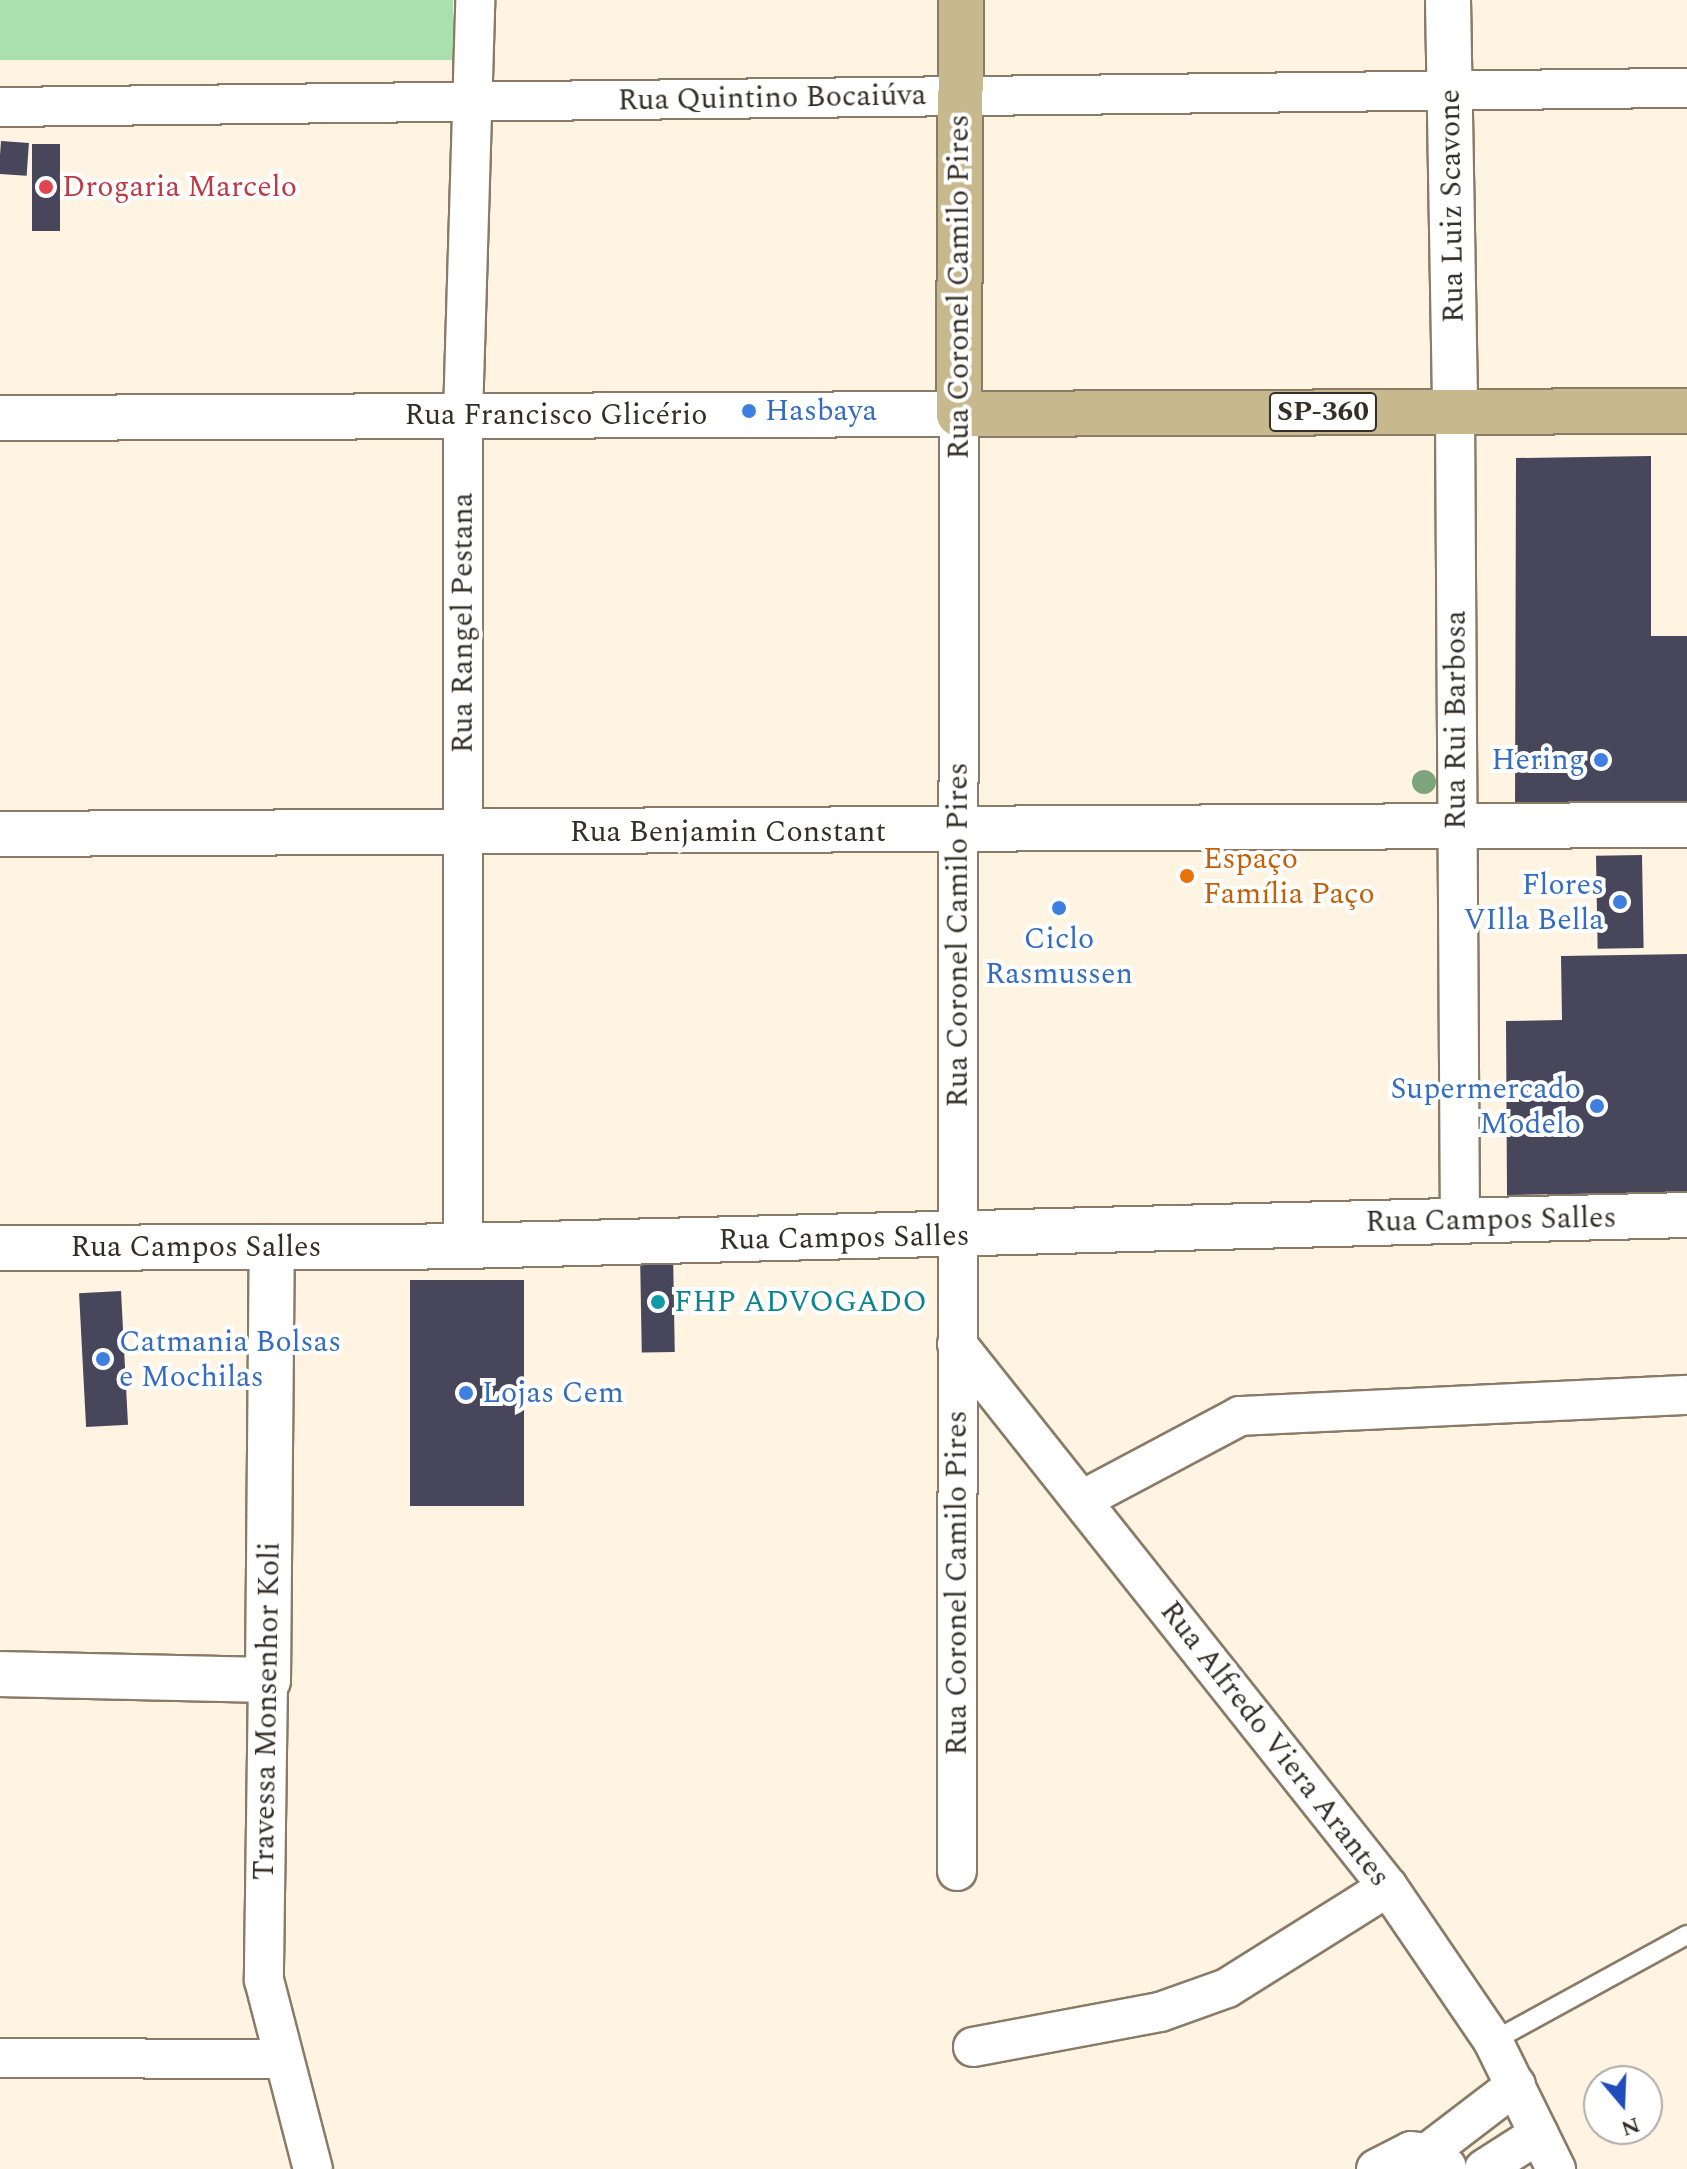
<!DOCTYPE html>
<meta charset="utf-8">
<style>
body{margin:0}
#map{position:relative;width:1687px;height:2169px;overflow:hidden;background:#fff3e2;font-family:Spectral,serif}
div>[style]{position:absolute}
[style*='--x']{left:calc(var(--x)*1px);top:calc(var(--y)*1px);width:calc(var(--w)*1px);rotate:calc(var(--a)*1deg)}
.green>*{inset:0;background:#a9e0ae;transform-origin:0 0}
.building>*{inset:0;background:#48465a;transform-origin:0 0}
.roads{filter:drop-shadow(2px 0 #897b68) drop-shadow(-2px 0 #897b68) drop-shadow(0 2px #897b68) drop-shadow(0 -2px #897b68)}
.lane>*{height:18px;margin:-9px;padding:0 9px;transform-origin:9px;border-radius:9px;background:#fff}
.street>*{height:38px;margin:-19px;padding:0 19px;transform-origin:19px;border-radius:19px;background:#fff}
.secondary>*{height:44px;margin:-22px;padding:0 22px;transform-origin:22px;border-radius:22px;background:#fff}
.primary>*{height:44px;margin:-22px;padding:0 22px;transform-origin:22px;border-radius:22px;background:#c7b88d}
.trees>*{width:24px;height:24px;margin:-12px;border-radius:50%;background:#7ca57b}
.dots>*{width:22px;height:22px;translate:-50% -50%;box-sizing:border-box;border:4px solid #fff;border-radius:50%}
span{translate:-50% -50%;white-space:nowrap;text-align:center;line-height:1.15;-webkit-text-stroke:8px #fff;paint-order:stroke}
.shield-label span{padding:2px 6px;background:#fff;border:2px solid;border-radius:6px;-webkit-text-stroke-width:0}
.shield-label{font-size:28px;color:#342e26;font-weight:700}
.street-label{font-size:30px;color:#342e26}
.health-label{font-size:30px;color:#be3a42}
.left{translate:0 -50%;text-align:left}
.shop-label{font-size:30px;color:#366cbe}
.right{translate:-100% -50%;text-align:right}
.food-label{font-size:30px;color:#c56008}
.culture-label{font-size:30px;color:#0d838f}
.north{position:absolute;left:1583px;top:2065px;width:80px;height:80px;box-sizing:border-box;background:#fff;border:2px solid #aeaba8;border-radius:50%;rotate:161deg;font-size:22px;font-weight:700;line-height:32px;text-align:center;color:#342e26}
.north::after{content:'';display:block;margin:auto;width:28px;height:36px;background:#214dba;clip-path:polygon(50% 0,100% 100%,50% 72%,0 100%)}
</style>
<div id="map">
<div class="green">
<div style="left:0;top:0;width:453px;height:60px"></div>
</div>
<div class="building">
<div style="left:1px;top:141px;width:28px;height:33px;rotate:4deg"></div>
<div style="left:32px;top:144px;width:28px;height:87px"></div>
<div style="clip-path:polygon(1651px 456px,1651px 636px,1687px 636px,1687px 812px,1515px 813px,1516px 458px)"></div>
<div style="left:1642px;top:855px;width:93px;height:46px;rotate:89deg"></div>
<div style="clip-path:polygon(1687px 954px,1687px 1192px,1507px 1195px,1506px 1021px,1562px 1020px,1561px 956px)"></div>
<div style="left:673px;top:1251px;width:101px;height:33px;rotate:89deg"></div>
<div style="left:410px;top:1280px;width:114px;height:226px"></div>
<div style="left:121px;top:1291px;width:134px;height:42px;rotate:87deg"></div>
</div>
<div class="roads">
<div class="lane">
<div style="--x:1493;--y:2041;--w:221;--a:-28.7"></div>
</div>
<div class="street">
<div style="--x:0;--y:107;--w:1687;--a:-0.65"></div>
<div style="--x:1455;--y:411;--w:809;--a:89.65"></div>
<div style="--x:463;--y:1246;--w:830;--a:-90"></div>
<div style="--x:463;--y:416;--w:416;--a:-88.3"></div>
<div style="--x:957;--y:1344;--w:693;--a:51.56"></div>
<div style="--x:1388;--y:1887;--w:186;--a:55.7"></div>
<div style="--x:1493;--y:2041;--w:143;--a:63.8"></div>
<div style="--x:1082;--y:1500;--w:179;--a:-28"></div>
<div style="--x:1240;--y:1416;--w:447;--a:-2.7"></div>
<div style="--x:268;--y:1680;--w:300;--a:90.8"></div>
<div style="--x:264;--y:1980;--w:195;--a:75.5"></div>
<div style="--x:957;--y:1871;--w:1457;--a:-89.92"></div>
<div style="--x:973;--y:2047;--w:190;--a:-10.6"></div>
<div style="--x:1160;--y:2012;--w:71;--a:-19.7"></div>
<div style="--x:1227;--y:1988;--w:190;--a:-32.1"></div>
<div style="--x:0;--y:2058;--w:282;--a:0.2"></div>
<div style="--x:1427;--y:2153;--w:112;--a:-37.4"></div>
<div style="--x:1376;--y:2169;--w:39;--a:-27"></div>
<div style="--x:1411;--y:2151;--w:16;--a:7"></div>
<div style="--x:1427;--y:2153;--w:24;--a:35"></div>
<div style="--x:1484;--y:2169;--w:65;--a:-32.5"></div>
</div>
<div class="secondary">
<div style="--x:1448;--y:0;--w:411;--a:89"></div>
<div style="--x:0;--y:418;--w:959;--a:-0.24"></div>
<div style="--x:0;--y:834;--w:1687;--a:-0.31"></div>
<div style="--x:0;--y:1248;--w:463;--a:-0.2"></div>
<div style="--x:463;--y:1246;--w:1224;--a:-1.45"></div>
<div style="--x:0;--y:1674;--w:268;--a:1.3"></div>
<div style="--x:268;--y:1680;--w:433;--a:-89.5"></div>
</div>
<div class="primary">
<div style="--x:961;--y:0;--w:414;--a:90.3"></div>
<div style="--x:959;--y:414;--w:728;--a:-0.24"></div>
</div>
</div>
<div class="trees">
<div style="left:1424px;top:782px"></div>
</div>
<div class="dots">
<div style="left:46px;top:187px;background:#e0444e"></div>
<div style="left:749px;top:411px;background:#3f7fe0"></div>
<div style="left:1601px;top:760px;background:#3f7fe0"></div>
<div style="left:1187px;top:876px;background:#e8710a"></div>
<div style="left:1620px;top:902px;background:#3f7fe0"></div>
<div style="left:1059px;top:908px;background:#3f7fe0"></div>
<div style="left:1597px;top:1106px;background:#3f7fe0"></div>
<div style="left:658px;top:1302px;background:#0f9aa8"></div>
<div style="left:103px;top:1359px;background:#3f7fe0"></div>
<div style="left:466px;top:1393px;background:#3f7fe0"></div>
</div>
<div class="shield-label">
<span style="left:1323px;top:412px">SP-360</span>
</div>
<div class="street-label">
<span style="left:772px;top:98px;rotate:-1deg">Rua Quintino Bocaiúva</span>
<span style="left:1452px;top:206px;rotate:-91deg">Rua Luiz Scavone</span>
<span style="left:959px;top:287px;rotate:-90deg">Rua Coronel Camilo Pires</span>
<span style="left:556px;top:415px">Rua Francisco Glicério</span>
<span style="left:463px;top:623px;rotate:-90deg">Rua Rangel Pestana</span>
<span style="left:1456px;top:720px;rotate:-90deg">Rua Rui Barbosa</span>
<span style="left:728px;top:832px">Rua Benjamin Constant</span>
<span style="left:958px;top:935px;rotate:-90deg">Rua Coronel Camilo Pires</span>
<span style="left:1491px;top:1220px;rotate:-1deg">Rua Campos Salles</span>
<span style="left:844px;top:1238px;rotate:-1deg">Rua Campos Salles</span>
<span style="left:196px;top:1247px">Rua Campos Salles</span>
<span style="left:957px;top:1583px;rotate:-90deg">Rua Coronel Camilo Pires</span>
<span style="left:267px;top:1711px;rotate:-89deg">Travessa Monsenhor Koli</span>
<span style="left:1275px;top:1744px;rotate:52deg">Rua Alfredo Viera Arantes</span>
</div>
<div class="health-label">
<span class="left" style="left:62px;top:187px">Drogaria Marcelo</span>
</div>
<div class="shop-label">
<span class="left" style="left:765px;top:411px">Hasbaya</span>
<span class="right" style="left:1585px;top:760px">Hering</span>
<span class="right" style="left:1604px;top:902px">Flores<br>VIlla Bella</span>
<span style="left:1059px;top:956px">Ciclo<br>Rasmussen</span>
<span class="right" style="left:1581px;top:1106px">Supermercado<br>Modelo</span>
<span class="left" style="left:119px;top:1359px">Catmania Bolsas<br>e Mochilas</span>
<span class="left" style="left:482px;top:1393px">Lojas Cem</span>
</div>
<div class="food-label">
<span class="left" style="left:1203px;top:876px">Espaço<br>Família Paço</span>
</div>
<div class="culture-label">
<span class="left" style="left:674px;top:1302px">FHP ADVOGADO</span>
</div>
<div class="north">N</div>
</div>
